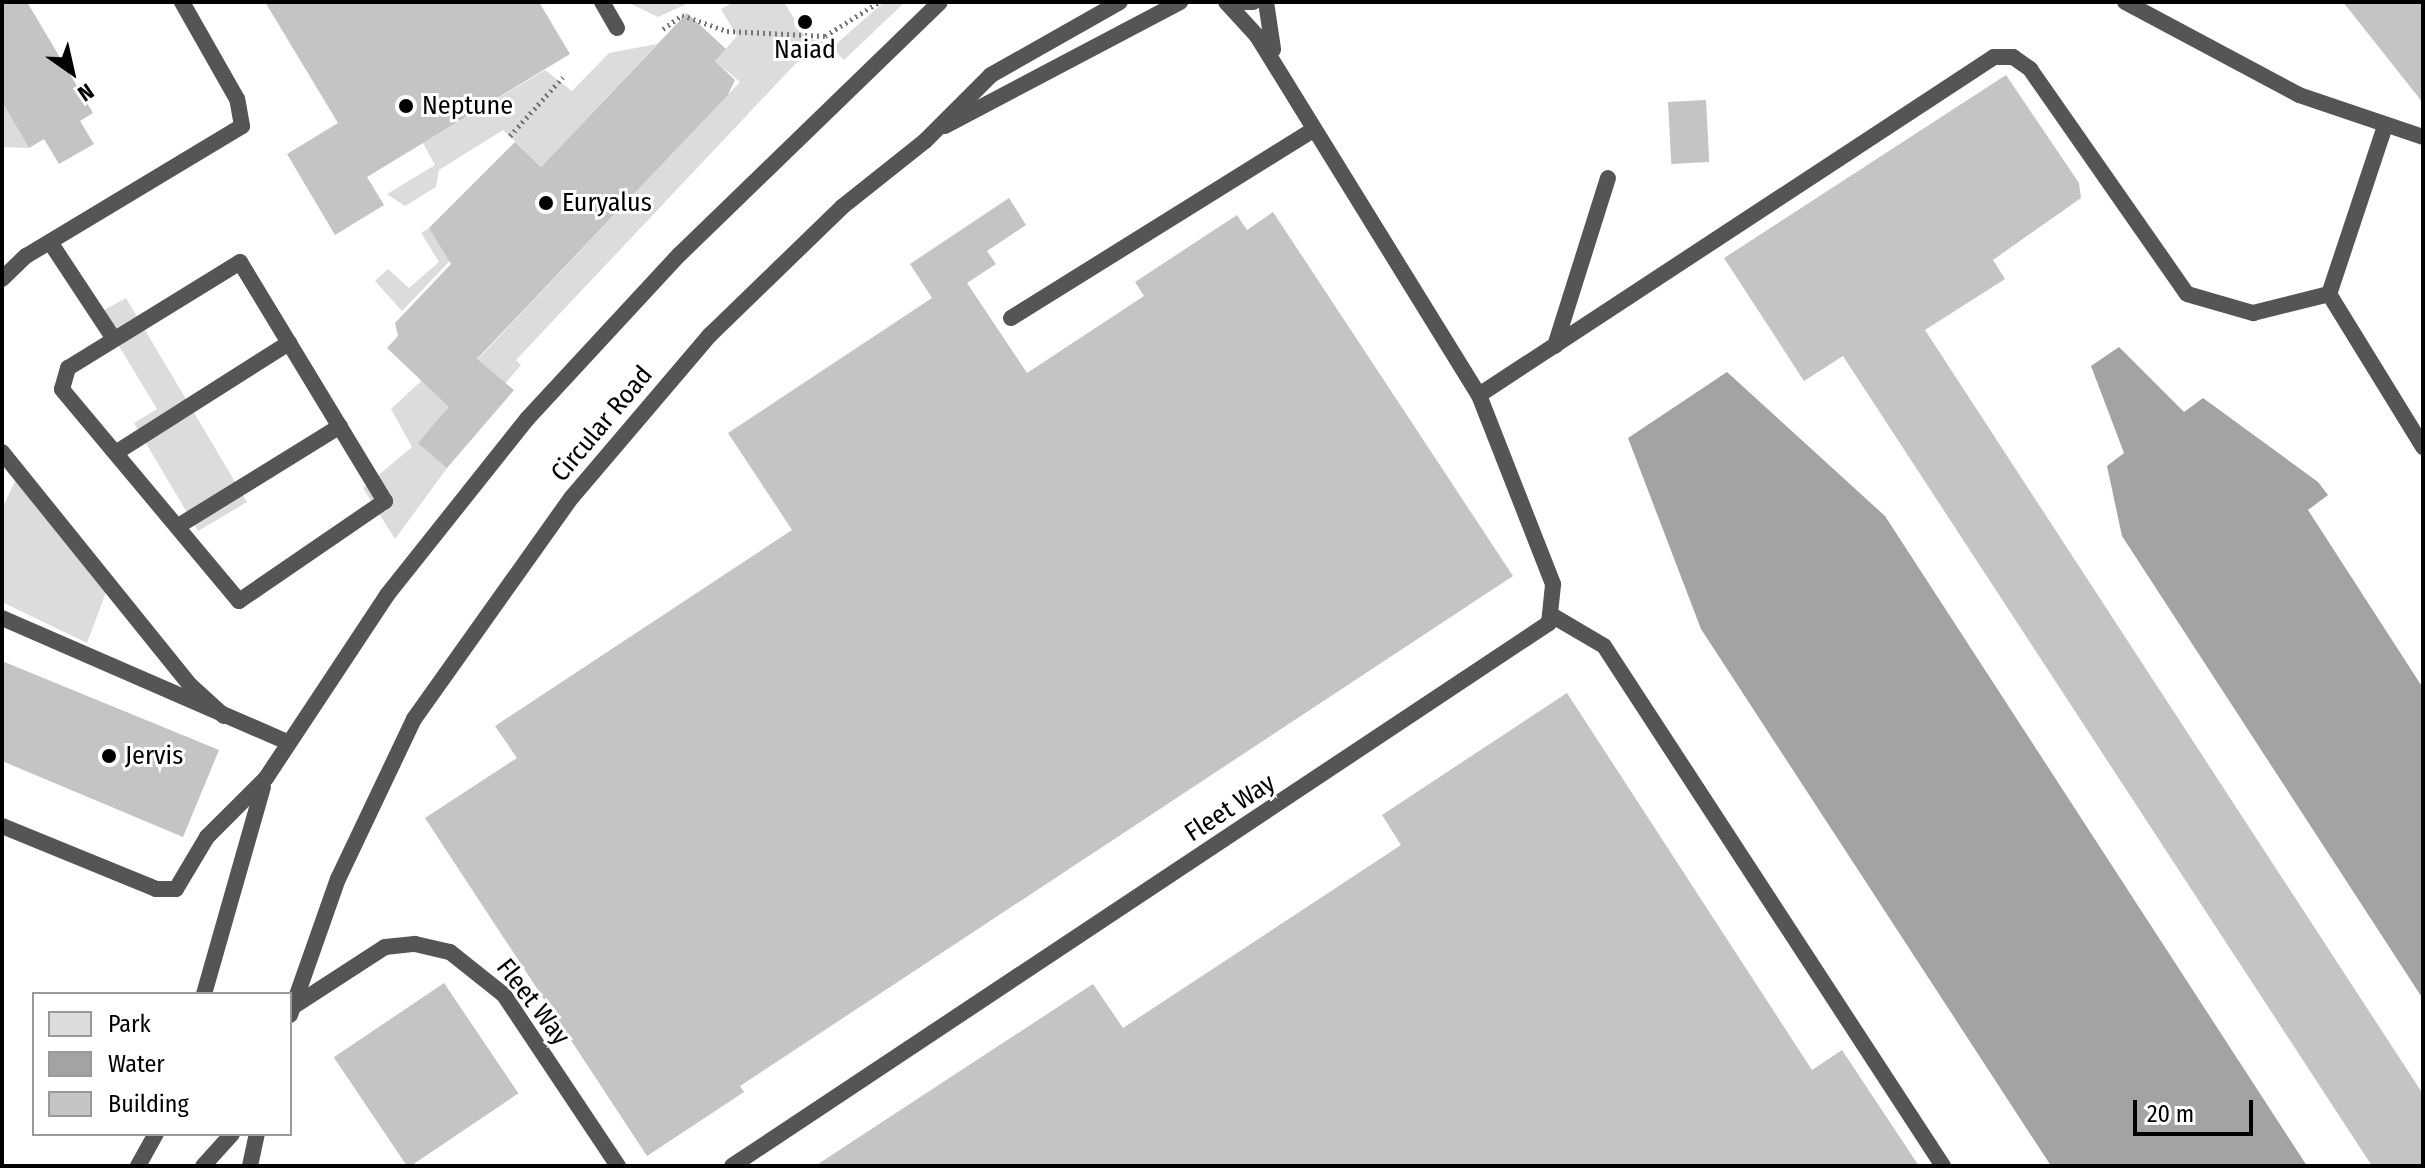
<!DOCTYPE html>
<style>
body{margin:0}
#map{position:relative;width:2425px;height:1168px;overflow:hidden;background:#fff;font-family:"Fira Sans Condensed",sans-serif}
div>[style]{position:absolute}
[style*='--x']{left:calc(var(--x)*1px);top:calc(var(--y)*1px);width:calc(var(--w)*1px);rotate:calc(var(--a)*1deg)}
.green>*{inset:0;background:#dcdcdc}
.water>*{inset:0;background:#a3a3a3}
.building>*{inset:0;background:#c4c4c4;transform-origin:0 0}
.path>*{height:5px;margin-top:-2.5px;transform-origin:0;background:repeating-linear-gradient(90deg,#777 0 2px,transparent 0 6px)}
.service>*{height:16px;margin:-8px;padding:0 8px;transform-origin:8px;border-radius:8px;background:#555}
.dots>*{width:22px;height:22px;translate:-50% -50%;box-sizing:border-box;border:4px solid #fff;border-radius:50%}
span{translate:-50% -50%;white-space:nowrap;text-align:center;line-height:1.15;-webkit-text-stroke:6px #fff;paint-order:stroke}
.poi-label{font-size:26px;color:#000}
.left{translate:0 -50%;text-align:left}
.street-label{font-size:26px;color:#000}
.frame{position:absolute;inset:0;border:4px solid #000;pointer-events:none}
.legend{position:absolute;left:32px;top:992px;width:260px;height:144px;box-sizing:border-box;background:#fff;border:2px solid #999;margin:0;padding:10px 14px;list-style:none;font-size:24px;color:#000}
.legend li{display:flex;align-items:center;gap:16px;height:40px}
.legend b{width:40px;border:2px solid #999}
.north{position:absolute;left:32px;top:32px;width:80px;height:80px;-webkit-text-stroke:6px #fff;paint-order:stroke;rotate:146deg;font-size:22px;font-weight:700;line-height:32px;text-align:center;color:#000}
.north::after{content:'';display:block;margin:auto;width:28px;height:36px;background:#000;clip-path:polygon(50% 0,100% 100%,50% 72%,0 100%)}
.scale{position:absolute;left:2133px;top:1100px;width:120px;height:36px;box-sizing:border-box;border:4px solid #000;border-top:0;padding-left:10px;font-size:24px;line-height:28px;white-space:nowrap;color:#000;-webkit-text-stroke:6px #fff;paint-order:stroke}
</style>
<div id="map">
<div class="green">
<div style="clip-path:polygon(627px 2px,691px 2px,658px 17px)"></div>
<div style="clip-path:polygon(734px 2px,784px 2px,806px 38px,835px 45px,884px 2px,905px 2px,844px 60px,832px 48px,799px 60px,516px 360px,521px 365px,503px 386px,461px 377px,740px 82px,715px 61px,737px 36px,721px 9px)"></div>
<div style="clip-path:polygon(657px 44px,541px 167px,503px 130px,439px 170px,436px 187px,405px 206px,387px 194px,435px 165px,423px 143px,545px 70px,572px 91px,609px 53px)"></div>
<div style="clip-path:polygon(2px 102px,29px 148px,2px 147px)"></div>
<div style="clip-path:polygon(429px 228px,467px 243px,402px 311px,375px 281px,388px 269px,409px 288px,439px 262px,421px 233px)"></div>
<div style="clip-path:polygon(126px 298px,247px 502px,198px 531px,134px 423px,157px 409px,99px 313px)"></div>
<div style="clip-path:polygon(433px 370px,460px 394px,447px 468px,395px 539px,363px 488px,412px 447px,391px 409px)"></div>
<div style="clip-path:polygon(16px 479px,106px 592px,87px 643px,2px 602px,2px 509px)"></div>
</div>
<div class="water">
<div style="clip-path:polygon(2119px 347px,2184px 412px,2203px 398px,2318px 482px,2328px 495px,2308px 510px,2423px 688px,2423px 999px,2122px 536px,2107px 466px,2124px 453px,2091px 366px)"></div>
<div style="clip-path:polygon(1727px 372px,1885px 516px,2307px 1166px,2051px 1166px,1701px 629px,1628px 438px)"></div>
</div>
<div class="building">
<div style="clip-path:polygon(2px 2px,27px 2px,93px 113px,80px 121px,94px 144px,59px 164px,44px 139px,29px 148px,2px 102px)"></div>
<div style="clip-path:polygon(265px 2px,539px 2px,570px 54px,367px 177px,384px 205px,335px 235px,287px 154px,338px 123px)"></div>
<div style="clip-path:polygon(2343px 2px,2423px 2px,2423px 103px)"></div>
<div style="clip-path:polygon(687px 13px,726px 49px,715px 61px,735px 80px,728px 95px,477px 359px,514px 390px,447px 468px,418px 443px,449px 407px,387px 348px,398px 336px,395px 323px,451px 264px,429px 228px,515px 142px,541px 167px)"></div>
<div style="clip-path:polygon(2006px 75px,2079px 183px,2081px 198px,1993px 260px,2005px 279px,1925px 330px,2423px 1094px,2423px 1166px,2372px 1166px,1843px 356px,1804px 381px,1724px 258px)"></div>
<div style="left:1706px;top:100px;width:62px;height:38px;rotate:87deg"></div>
<div style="clip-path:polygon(1009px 198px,1026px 225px,987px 251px,996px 264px,967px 283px,1027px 373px,1144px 296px,1135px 282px,1237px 215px,1247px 230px,1273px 212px,1513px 576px,740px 1086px,744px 1092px,647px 1156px,425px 818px,517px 758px,495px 726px,792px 530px,728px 433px,932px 298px,910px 264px)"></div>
<div style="clip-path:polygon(2px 661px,219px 750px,183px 837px,2px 761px)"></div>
<div style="clip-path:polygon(1567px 693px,1812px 1070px,1842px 1050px,1919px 1166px,815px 1166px,1093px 984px,1123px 1028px,1401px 845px,1382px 815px)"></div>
<div style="left:444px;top:983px;width:133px;height:133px;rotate:56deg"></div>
</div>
<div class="path">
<div style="--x:663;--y:29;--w:24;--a:-36"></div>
<div style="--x:682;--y:15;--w:48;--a:19.6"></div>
<div style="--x:727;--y:31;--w:98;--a:2.9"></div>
<div style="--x:825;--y:36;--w:64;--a:-32.2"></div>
<div style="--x:510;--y:136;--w:79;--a:-48.1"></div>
</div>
<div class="service">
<div style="--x:602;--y:2;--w:30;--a:60"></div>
<div style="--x:1226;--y:2;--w:46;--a:47.6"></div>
<div style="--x:1257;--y:36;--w:422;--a:58.3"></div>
<div style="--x:1479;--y:395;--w:616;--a:-33.28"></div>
<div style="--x:1994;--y:57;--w:19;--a:0"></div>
<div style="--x:2013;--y:57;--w:21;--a:35"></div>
<div style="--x:2030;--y:69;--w:274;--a:55.1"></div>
<div style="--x:2187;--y:294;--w:69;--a:16.1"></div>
<div style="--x:2253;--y:313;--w:78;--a:-14"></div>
<div style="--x:1229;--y:2;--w:24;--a:0"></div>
<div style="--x:1266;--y:2;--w:48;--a:81.5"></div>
<div style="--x:2125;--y:2;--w:197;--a:28.1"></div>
<div style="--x:2299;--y:95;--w:131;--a:18.7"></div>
<div style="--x:945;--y:126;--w:266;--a:-27.8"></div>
<div style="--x:2384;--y:129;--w:174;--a:108.4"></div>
<div style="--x:2329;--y:294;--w:180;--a:58.4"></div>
<div style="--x:50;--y:242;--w:116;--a:56.6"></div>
<div style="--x:240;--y:262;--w:280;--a:58.8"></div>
<div style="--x:385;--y:501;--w:177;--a:145.6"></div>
<div style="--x:239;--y:601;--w:276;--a:-129.9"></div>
<div style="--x:62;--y:389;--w:22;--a:-74"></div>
<div style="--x:68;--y:368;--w:202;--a:-31.6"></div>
<div style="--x:2;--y:279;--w:33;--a:-44"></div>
<div style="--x:26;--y:256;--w:252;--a:-31"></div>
<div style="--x:242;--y:126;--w:27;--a:-100"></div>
<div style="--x:237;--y:99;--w:112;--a:-119.6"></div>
<div style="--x:1011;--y:318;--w:356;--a:-31.9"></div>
<div style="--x:1555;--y:346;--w:176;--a:-72.5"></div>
<div style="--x:2;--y:452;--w:299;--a:51.1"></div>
<div style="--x:190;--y:685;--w:46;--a:42.4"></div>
<div style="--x:117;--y:452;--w:204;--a:-32.4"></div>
<div style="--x:180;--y:525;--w:188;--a:-31.7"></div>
<div style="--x:1553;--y:616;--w:59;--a:30.5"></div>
<div style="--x:1604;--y:646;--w:621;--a:56.9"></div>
<div style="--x:2;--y:618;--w:311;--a:23.5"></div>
<div style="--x:2;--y:826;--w:166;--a:22.2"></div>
<div style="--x:156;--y:889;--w:20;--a:0"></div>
<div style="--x:176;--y:889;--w:61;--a:-59.2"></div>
<div style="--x:207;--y:837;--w:83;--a:-45"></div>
<div style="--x:266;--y:778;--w:219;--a:-56.5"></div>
<div style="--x:387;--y:595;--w:225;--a:-51.5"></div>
<div style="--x:527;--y:419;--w:224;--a:-47.2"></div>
<div style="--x:679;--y:255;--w:363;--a:-44.1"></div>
<div style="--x:204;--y:994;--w:215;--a:-74.1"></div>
<div style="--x:294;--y:1006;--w:108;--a:-33"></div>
<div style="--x:385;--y:947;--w:30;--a:-6"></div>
<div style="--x:415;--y:944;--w:36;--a:13"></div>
<div style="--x:450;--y:952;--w:69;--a:38.5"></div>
<div style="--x:504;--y:995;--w:206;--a:56.3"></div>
<div style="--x:290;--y:1015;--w:144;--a:-70.6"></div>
<div style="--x:338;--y:879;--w:177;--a:-64.6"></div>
<div style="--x:414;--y:719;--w:272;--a:-54.6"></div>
<div style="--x:572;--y:497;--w:213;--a:-49.6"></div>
<div style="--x:710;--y:335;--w:184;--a:-44.1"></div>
<div style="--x:842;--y:207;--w:106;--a:-38.5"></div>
<div style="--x:925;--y:141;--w:93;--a:-45"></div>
<div style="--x:991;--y:75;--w:148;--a:-29.5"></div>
<div style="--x:138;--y:1166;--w:37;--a:-61"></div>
<div style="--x:203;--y:1166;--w:43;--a:-47.8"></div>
<div style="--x:250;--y:1166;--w:33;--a:-78"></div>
<div style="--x:732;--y:1166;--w:981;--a:-33.61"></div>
<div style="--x:1549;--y:623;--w:39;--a:-84"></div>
<div style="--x:1553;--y:584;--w:203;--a:-111.4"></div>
</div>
<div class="dots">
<div style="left:805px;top:22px;background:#000"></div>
<div style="left:406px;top:106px;background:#000"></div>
<div style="left:546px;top:203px;background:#000"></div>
<div style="left:109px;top:756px;background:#000"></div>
</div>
<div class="poi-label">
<span style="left:805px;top:50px">Naiad</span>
<span class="left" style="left:422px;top:106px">Neptune</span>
<span class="left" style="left:562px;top:203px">Euryalus</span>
<span class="left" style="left:125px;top:756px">Jervis</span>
</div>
<div class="street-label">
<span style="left:602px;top:424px;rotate:-50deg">Circular Road</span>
<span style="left:1230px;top:808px;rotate:-33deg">Fleet Way</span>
<span style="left:533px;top:1002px;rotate:52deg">Fleet Way</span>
</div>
<div class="frame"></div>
<ul class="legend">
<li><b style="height:22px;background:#dcdcdc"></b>Park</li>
<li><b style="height:22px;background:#a3a3a3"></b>Water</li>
<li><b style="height:22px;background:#c4c4c4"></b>Building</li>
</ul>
<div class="north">N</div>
<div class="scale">20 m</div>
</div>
